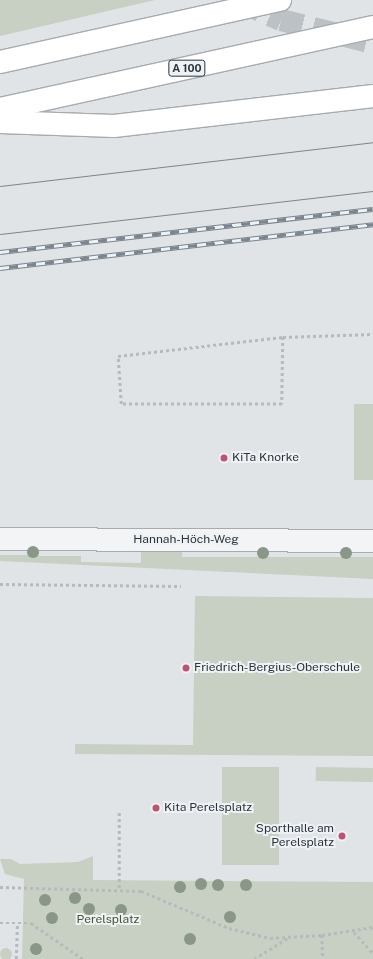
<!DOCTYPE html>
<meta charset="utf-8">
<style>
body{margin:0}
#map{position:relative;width:373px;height:959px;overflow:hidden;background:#e0e4e7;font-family:"Public Sans",sans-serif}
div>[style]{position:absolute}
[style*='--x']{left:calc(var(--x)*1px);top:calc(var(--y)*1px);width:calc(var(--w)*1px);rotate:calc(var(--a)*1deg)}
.green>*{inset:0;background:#c7d0c2;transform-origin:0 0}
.round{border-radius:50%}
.major-tunnel>*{height:22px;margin-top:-11px;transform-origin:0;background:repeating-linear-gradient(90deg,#bcc1c5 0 22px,transparent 0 33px)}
.path>*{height:2.5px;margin-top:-1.25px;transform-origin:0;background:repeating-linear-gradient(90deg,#b6babe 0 3px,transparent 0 6px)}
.roads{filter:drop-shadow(1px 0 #a6abb0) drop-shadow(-1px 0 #a6abb0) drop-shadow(0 1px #a6abb0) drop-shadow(0 -1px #a6abb0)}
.minor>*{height:22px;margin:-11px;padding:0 11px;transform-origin:11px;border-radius:11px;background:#f2f4f6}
.highway>*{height:22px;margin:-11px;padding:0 11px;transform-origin:11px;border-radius:11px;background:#fff}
.tram>*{height:1px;margin:-0.5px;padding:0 0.5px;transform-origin:0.5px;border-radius:0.5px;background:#7b858f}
.rail>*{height:4.5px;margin-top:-2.25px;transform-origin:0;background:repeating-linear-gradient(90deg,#eff2f5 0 9px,#7b858f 0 18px);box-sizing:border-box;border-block:1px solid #7b858f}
.trees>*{width:12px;height:12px;margin:-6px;border-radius:50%;background:#8a9687}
.dots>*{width:11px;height:11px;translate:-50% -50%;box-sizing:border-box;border:2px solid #eff2f5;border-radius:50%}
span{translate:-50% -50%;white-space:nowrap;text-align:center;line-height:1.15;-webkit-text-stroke:4px #eff2f5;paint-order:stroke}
.shield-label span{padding:1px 3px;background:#eff2f5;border:1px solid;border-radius:3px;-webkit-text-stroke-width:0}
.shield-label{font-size:11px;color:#2a333c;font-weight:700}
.poi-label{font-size:12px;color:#2a333c}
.left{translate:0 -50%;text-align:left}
.right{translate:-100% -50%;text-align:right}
.street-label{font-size:12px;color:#2a333c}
.park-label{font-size:12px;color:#435739}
</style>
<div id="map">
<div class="green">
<div style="clip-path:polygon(0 0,155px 0,0 36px)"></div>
<div style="left:373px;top:404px;width:76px;height:19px;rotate:90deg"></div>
<div style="clip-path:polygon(141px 548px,182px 548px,182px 557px,373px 557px,373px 579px,0 561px,0 555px,27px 555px,27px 549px,39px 549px,39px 556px,81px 556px,81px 562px,141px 563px)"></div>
<div style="clip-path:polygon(195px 596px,373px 598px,373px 756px,75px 754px,75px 744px,193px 745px)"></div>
<div style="left:222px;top:767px;width:57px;height:98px"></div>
<div style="left:316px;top:767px;width:57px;height:14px;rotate:1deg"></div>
<div style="clip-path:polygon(93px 856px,93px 880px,373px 882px,373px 959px,22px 959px,24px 879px,5px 874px,0 859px,11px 859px,20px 864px,78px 862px)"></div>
<div class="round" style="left:0;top:948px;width:12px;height:12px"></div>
</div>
<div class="major-tunnel">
<div style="--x:240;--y:2;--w:45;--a:23.7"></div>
<div style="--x:281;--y:20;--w:95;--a:14"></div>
</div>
<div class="path">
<div style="--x:283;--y:337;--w:67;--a:90.9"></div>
<div style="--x:282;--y:404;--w:161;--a:180"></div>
<div style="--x:121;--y:404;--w:48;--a:-93.6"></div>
<div style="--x:118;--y:356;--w:166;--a:-6.6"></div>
<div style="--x:283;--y:337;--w:90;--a:-1.9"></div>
<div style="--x:0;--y:584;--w:181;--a:0.6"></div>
<div style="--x:0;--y:887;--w:141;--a:1.6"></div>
<div style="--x:141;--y:891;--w:95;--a:22.8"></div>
<div style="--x:229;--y:928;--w:42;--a:13.7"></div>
<div style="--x:270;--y:938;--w:52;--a:-3.3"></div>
<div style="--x:322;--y:935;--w:52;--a:-8.9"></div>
<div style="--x:119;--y:888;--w:76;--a:-90"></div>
<div style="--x:0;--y:923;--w:31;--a:0"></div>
<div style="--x:31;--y:923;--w:63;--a:34.7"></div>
<div style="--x:354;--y:932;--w:28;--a:48"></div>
<div style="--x:322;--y:935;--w:24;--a:88"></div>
<div style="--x:16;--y:959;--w:36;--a:-88"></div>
<div style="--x:254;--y:959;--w:40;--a:-32"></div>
</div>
<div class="roads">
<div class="minor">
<div style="--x:0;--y:539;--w:373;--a:0.3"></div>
</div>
<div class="highway">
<div style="--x:0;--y:62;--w:287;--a:-12.5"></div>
<div style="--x:0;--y:109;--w:382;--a:-12.4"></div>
<div style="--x:0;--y:122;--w:114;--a:2"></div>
<div style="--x:114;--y:126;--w:261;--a:-6.6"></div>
</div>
</div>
<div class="tram">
<div style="--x:0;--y:186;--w:376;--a:-6.7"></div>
<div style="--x:0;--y:234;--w:375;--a:-6.6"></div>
</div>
<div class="rail">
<div style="--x:0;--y:252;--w:375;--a:-6.6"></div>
<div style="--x:0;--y:268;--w:376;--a:-6.7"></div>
</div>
<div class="trees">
<div style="left:33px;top:552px"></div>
<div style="left:263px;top:553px"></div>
<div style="left:346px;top:553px"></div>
<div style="left:201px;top:884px"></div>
<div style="left:218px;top:885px"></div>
<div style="left:246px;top:885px"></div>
<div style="left:180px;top:887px"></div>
<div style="left:75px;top:898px"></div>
<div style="left:45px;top:900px"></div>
<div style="left:89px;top:909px"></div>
<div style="left:121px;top:910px"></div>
<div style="left:230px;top:917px"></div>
<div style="left:52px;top:918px"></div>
<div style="left:190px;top:939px"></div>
<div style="left:36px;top:949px"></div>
</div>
<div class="dots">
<div style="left:224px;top:458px;background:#bf5272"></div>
<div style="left:186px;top:668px;background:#bf5272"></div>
<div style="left:156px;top:808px;background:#bf5272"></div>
<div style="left:342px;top:836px;background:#bf5272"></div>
</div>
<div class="shield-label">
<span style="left:187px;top:68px">A 100</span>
</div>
<div class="poi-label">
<span class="left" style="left:232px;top:458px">KiTa Knorke</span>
<span class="left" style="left:194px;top:668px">Friedrich-Bergius-Oberschule</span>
<span class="left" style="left:164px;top:808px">Kita Perelsplatz</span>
<span class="right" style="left:334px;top:836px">Sporthalle am<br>Perelsplatz</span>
</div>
<div class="street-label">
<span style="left:186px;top:540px">Hannah-Höch-Weg</span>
</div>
<div class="park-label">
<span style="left:108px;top:920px">Perelsplatz</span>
</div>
</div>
